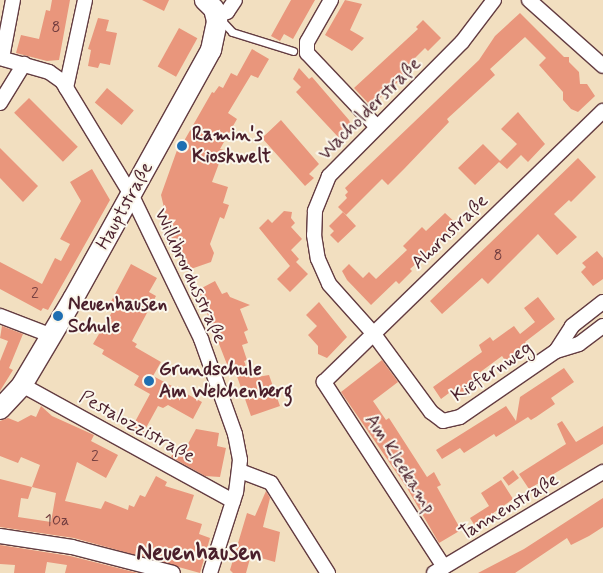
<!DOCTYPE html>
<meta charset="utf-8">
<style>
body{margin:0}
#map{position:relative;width:603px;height:573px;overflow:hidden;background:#f2dfc0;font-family:Mynerve,sans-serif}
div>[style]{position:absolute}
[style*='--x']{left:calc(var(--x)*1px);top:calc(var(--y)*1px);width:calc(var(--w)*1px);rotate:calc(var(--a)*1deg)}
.building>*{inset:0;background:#e9967c;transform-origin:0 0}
.roads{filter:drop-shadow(1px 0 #633c41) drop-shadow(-1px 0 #633c41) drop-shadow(0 1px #633c41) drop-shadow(0 -1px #633c41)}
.lane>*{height:7px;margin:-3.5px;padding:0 3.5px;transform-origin:3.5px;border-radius:3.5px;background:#fff}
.street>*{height:14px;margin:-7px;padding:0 7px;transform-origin:7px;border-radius:7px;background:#fff}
.secondary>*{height:20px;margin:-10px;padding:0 10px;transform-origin:10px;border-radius:10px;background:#fff}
.dots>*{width:14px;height:14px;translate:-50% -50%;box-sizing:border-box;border:2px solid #fbf7ec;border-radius:50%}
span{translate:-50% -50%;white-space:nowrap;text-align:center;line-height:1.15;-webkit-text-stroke:4px #fbf7ec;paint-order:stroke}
.number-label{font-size:16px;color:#723d3f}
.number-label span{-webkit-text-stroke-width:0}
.street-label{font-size:19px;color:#4a1f2b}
.poi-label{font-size:19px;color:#4a1f2b;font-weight:700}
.left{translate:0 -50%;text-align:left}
.district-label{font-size:24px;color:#4a1f2b;font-weight:700}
</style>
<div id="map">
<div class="building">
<div style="clip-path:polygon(52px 0,70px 0,59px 60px,47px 61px,16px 53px,21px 35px,39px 39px,46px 10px,50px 11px)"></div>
<div style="clip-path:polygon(142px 0,169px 0,164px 11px)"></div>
<div style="clip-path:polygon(291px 0,315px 0,293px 39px,284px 34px,280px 41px,271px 36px)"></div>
<div style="clip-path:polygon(345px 0,362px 4px,350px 30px,364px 38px,352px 51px,325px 35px)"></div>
<div style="clip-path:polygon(520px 13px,564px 57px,569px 57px,569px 62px,579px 72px,580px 84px,587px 84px,595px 96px,578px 112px,571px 109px,563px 100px,563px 92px,539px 65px,546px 58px,525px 37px,490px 69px,495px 75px,447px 119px,449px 122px,404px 169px,388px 185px,382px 179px,346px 215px,338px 207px,347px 198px,345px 195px,348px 192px,345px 188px,479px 60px,495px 36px)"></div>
<div style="clip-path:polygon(98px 18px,109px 20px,106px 31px,117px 33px,110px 65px,100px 63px,98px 68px,88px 66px,91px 50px,88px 49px)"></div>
<div style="clip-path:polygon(423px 20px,441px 38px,428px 51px,425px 48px,404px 69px,408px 73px,371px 106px,354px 88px,418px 29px,416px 27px)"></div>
<div style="left:179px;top:28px;width:21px;height:44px;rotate:29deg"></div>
<div style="clip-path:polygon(252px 49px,269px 59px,258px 78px,251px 75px,228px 113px,237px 119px,220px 149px,224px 150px,212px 182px,228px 187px,223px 203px,229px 205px,224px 219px,220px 217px,210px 244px,214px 253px,211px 262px,188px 270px,171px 237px,161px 195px,181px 139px,184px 141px,212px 92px,214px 93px,219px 86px,223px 88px,231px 73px,237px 76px)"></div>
<div style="clip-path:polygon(299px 68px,309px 79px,312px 77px,349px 120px,352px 127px,340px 139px,296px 92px,301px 87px,293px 79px)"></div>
<div style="left:107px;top:88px;width:35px;height:19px;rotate:40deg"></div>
<div style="left:29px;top:98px;width:69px;height:21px;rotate:45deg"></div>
<div style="clip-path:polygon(518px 112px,545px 144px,528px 162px,521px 155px,507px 169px,499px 162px,475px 185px,458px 168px,483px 144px,500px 161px,517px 144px,501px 129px)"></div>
<div style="clip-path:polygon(281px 120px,319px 164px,309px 174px,314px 178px,305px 186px,262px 138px)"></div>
<div style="clip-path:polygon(0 148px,38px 186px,23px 202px,0 178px)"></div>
<div style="clip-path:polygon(578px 158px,596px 177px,571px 202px,569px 200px,554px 214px,577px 237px,557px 255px,538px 234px,488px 284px,482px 278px,442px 314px,430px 301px)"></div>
<div style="clip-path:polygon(92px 169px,110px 200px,48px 310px,43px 308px,41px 311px,0 289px,0 262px,42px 284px,55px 258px,61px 261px,70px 244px,60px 239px,81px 201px,70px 182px)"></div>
<div style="clip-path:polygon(284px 211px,292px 212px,291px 218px,295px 223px,291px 227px,302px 239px,291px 250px,299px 259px,296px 262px,308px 274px,290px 292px,277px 279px,290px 266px,259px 228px,268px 219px,272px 223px)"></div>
<div style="clip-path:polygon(343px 212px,356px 226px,338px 243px,330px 235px,334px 231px,329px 226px)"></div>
<div style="clip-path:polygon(445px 213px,459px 226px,410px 269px,412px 271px,399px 284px,396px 281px,371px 305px,347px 280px,342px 271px,349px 264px,363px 278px,369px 272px,376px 279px,407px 250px,403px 246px,422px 227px,426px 231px)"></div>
<div style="clip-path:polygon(597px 251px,603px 258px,603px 279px,593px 286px,581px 272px,586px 267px,582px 263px)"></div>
<div style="clip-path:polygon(131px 264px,157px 278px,149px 292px,156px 296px,132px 341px,137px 344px,135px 347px,161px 362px,153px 376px,202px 402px,193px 419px,168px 405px,163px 408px,158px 406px,141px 437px,130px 431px,150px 394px,134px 385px,139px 376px,102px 354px,104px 350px,93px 344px,112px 312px,107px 309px)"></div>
<div style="clip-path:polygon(215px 281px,222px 294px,227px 292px,230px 297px,250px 305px,240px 309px,248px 330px,244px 332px,248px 343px,242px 345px,247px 360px,244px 361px,251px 378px,269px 375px,280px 406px,251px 416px,233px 365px,228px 367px,198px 290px)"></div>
<div style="clip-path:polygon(538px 297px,555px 319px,525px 342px,529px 347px,507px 363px,502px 356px,479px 373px,483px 379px,457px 396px,453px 390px,441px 399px,433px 387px,482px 352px,479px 345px,490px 337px,493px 341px,514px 326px,520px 334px,535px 322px,524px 308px)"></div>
<div style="clip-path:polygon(319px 302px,347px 337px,327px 358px,318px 354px,318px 346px,308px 335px,317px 326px,306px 315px)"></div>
<div style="clip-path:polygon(2px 326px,23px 334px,9px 368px,13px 370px,0 391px,0 361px,8px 341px,0 338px)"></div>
<div style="clip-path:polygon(382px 360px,398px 382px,373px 401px,386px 420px,389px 418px,427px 477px,434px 472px,441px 485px,437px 487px,461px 530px,439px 543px,407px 488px,341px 392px)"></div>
<div style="clip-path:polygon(564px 368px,574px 382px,551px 398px,555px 404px,536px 417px,531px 420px,528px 417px,496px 437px,494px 434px,464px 453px,460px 448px,442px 459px,436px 450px,506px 406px,516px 421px,520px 397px)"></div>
<div style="clip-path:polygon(evenodd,41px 406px,52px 416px,94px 435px,91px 441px,118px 455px,106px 478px,77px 462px,65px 501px,101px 509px,105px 501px,128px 510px,129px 505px,134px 507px,140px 495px,145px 497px,156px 476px,167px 482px,165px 486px,194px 495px,186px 519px,202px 524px,199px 534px,210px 538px,200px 573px,74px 538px,0 527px,0 479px,32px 487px,40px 465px,21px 457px,18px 463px,0 456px,0 421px,8px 418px,18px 422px,31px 415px,36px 417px,41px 406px,32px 487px,56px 493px,51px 522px,18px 517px,21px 498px,28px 499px,32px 487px)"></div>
<div style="clip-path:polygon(562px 421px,576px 442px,603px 426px,603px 444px,529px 489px,519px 474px,566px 444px,557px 424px)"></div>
<div style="clip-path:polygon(196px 429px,219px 433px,217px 446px,226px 448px,220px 477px,205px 476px,171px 457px,174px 451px,182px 455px)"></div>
<div style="left:513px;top:470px;width:10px;height:13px;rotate:53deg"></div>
<div style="clip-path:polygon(501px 480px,513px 499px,475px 526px,470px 518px,489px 506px,481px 493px)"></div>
<div style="clip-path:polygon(266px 491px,270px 498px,263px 527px,280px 532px,275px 562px,251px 555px,246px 573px,233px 573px,230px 570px,247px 513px,255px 516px)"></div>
<div style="clip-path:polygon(603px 498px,603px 527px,589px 536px,571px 545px,567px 538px,515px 573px,478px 573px,524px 549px)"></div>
<div style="clip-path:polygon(0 545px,70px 556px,138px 573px,65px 573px,67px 565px,47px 562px,45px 573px,14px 573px,15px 565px,0 564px)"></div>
</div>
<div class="roads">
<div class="lane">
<div style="--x:221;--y:20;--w:16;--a:47"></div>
<div style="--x:232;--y:32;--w:64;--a:17.3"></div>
</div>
<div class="street">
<div style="--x:331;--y:0;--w:48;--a:119.7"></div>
<div style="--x:307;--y:42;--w:11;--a:90"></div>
<div style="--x:307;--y:53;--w:100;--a:46.6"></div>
<div style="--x:494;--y:0;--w:53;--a:127.3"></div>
<div style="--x:462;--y:42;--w:189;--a:134.8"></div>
<div style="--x:329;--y:176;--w:38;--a:112"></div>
<div style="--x:315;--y:211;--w:24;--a:92"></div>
<div style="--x:314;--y:235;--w:24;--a:81"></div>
<div style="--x:318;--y:259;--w:27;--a:66"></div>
<div style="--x:329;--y:284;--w:66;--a:48.1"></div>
<div style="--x:373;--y:333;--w:98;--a:53.7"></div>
<div style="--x:431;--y:412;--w:15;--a:37"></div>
<div style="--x:443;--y:421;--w:17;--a:-13"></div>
<div style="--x:460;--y:417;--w:116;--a:-34.5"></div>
<div style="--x:556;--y:351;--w:24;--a:-17"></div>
<div style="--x:579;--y:344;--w:30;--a:-37"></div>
<div style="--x:529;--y:0;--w:99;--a:41.7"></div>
<div style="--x:217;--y:16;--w:11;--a:-22"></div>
<div style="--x:227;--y:12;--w:14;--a:-56"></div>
<div style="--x:0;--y:58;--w:51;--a:15.9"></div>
<div style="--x:49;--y:72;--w:16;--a:35"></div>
<div style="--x:62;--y:81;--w:135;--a:58.7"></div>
<div style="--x:132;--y:196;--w:159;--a:64.2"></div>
<div style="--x:201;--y:339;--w:101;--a:70.3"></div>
<div style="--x:235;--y:434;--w:26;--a:79"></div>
<div style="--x:240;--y:460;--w:32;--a:97"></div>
<div style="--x:236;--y:492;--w:85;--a:107.8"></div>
<div style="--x:2;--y:58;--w:59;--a:-79.3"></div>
<div style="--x:66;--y:88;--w:90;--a:-77.8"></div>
<div style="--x:0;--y:103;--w:46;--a:-58.4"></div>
<div style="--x:0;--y:316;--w:56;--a:21"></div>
<div style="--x:556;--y:351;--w:30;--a:-57"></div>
<div style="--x:572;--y:326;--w:39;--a:-38"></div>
<div style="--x:22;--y:385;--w:241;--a:28.8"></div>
<div style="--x:240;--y:471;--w:33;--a:21"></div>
<div style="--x:271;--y:483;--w:107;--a:57.7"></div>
<div style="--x:0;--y:536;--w:73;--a:8.7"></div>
<div style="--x:72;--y:547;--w:104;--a:14.4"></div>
<div style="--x:444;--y:567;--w:221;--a:-123"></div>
<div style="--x:324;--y:382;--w:389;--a:-44.2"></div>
<div style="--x:434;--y:573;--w:197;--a:-30.9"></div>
</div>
<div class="secondary">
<div style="--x:0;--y:409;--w:33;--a:-47"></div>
<div style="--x:22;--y:385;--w:100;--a:-59.3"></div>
<div style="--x:73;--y:299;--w:285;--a:-61"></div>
<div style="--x:211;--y:50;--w:30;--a:-78"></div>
<div style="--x:217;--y:21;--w:12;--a:-104"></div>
<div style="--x:214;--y:9;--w:13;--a:-135"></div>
</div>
</div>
<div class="dots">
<div style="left:182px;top:146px;background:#1f6fb2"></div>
<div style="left:58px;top:316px;background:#1f6fb2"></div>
<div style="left:149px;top:381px;background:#1f6fb2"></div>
</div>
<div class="number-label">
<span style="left:56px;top:28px">8</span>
<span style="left:498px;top:256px">8</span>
<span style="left:35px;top:294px">2</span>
<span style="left:95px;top:457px">2</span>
<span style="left:57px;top:521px">10a</span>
</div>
<div class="street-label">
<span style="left:370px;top:109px;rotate:-45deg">Wacholderstraße</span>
<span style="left:125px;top:206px;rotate:-61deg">Hauptstraße</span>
<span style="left:450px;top:232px;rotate:-44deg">Ahornstraße</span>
<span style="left:190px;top:276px;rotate:65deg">Willibrordusstraße</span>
<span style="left:492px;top:372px;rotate:-34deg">Kiefernweg</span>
<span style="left:137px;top:427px;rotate:29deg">Pestalozzistraße</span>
<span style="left:400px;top:464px;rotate:57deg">Am Kleekamp</span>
<span style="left:509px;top:507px;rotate:-31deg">Tannenstraße</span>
</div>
<div class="poi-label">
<span class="left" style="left:192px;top:146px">Ramin's<br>Kioskwelt</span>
<span class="left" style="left:68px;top:316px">Neuenhausen<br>Schule</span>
<span class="left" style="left:159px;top:381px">Grundschule<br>Am Welchenberg</span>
</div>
<div class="district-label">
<span style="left:199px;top:553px">Neuenhausen</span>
</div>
</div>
